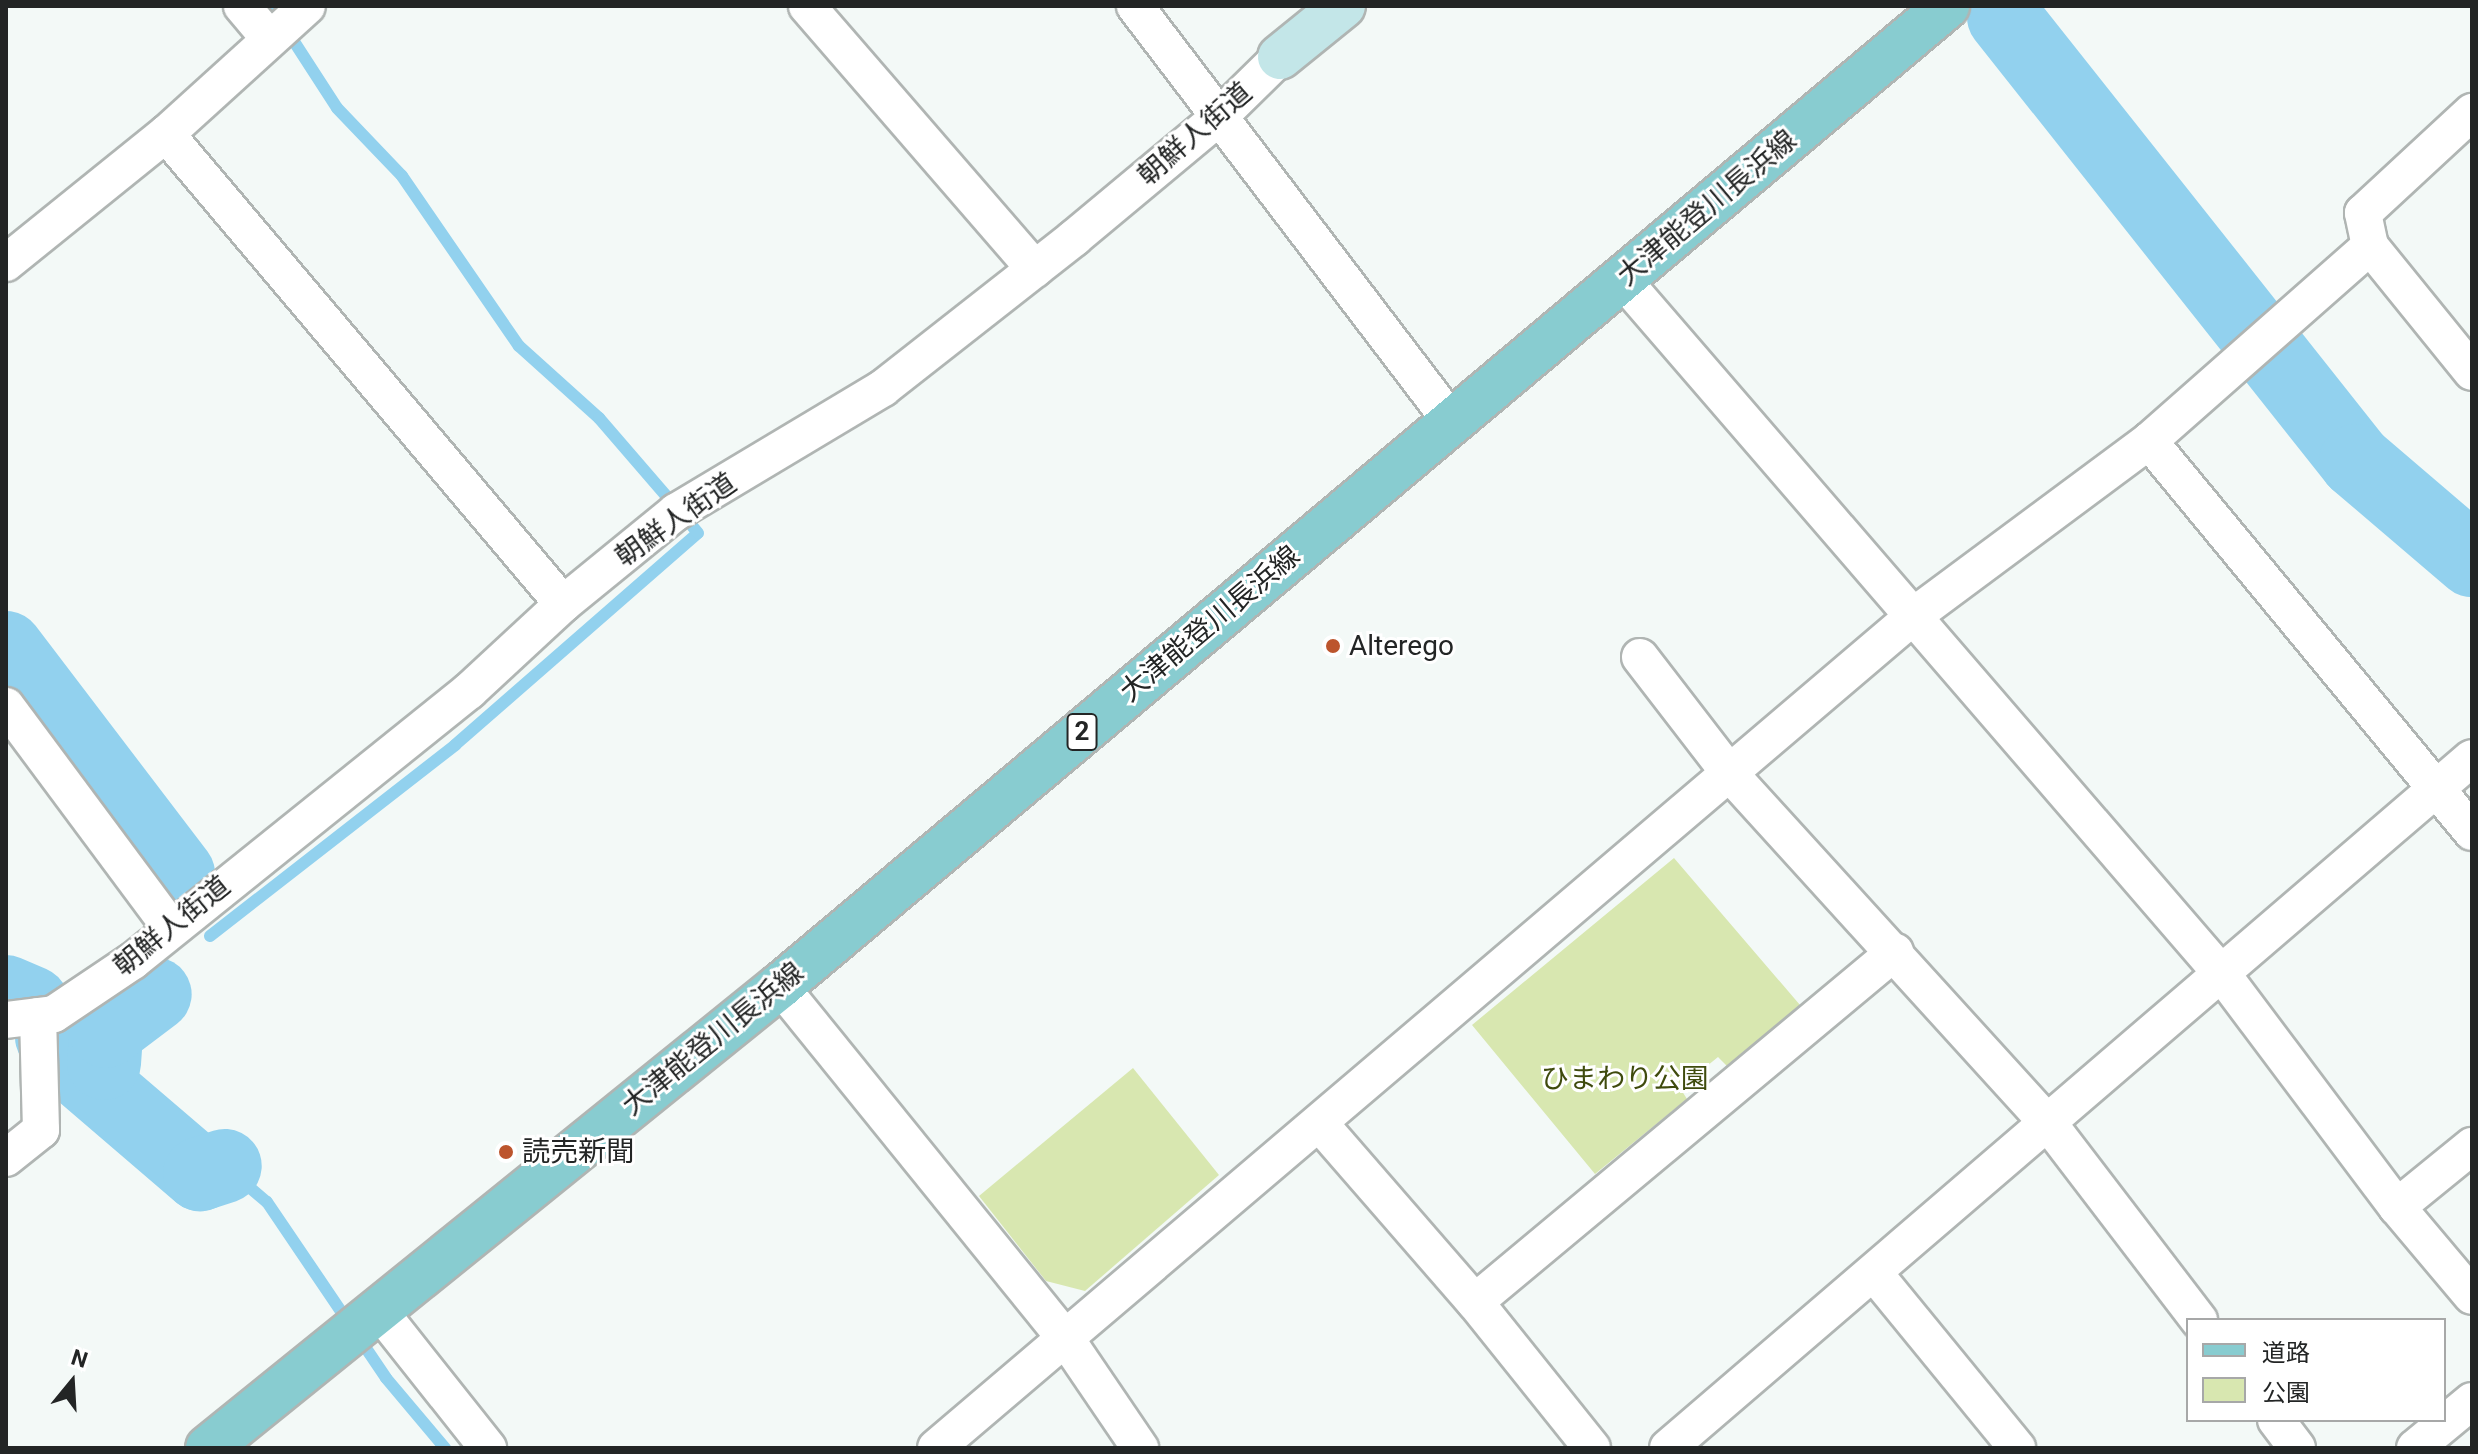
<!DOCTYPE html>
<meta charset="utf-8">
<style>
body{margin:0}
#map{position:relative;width:2478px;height:1454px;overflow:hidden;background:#f3f9f7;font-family:Roboto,"Noto Sans JP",sans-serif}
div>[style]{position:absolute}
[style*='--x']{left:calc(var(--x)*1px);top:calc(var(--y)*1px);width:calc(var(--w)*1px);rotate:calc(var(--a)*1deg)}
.green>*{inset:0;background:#d8e7b0}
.stream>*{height:12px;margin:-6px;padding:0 6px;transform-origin:6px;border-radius:6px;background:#92d1ee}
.river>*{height:74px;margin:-37px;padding:0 37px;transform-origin:37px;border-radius:37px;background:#92d1ee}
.roads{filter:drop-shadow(2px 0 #b0b5b3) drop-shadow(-2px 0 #b0b5b3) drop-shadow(0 2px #b0b5b3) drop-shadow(0 -2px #b0b5b3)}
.street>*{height:36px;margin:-18px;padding:0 18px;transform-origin:18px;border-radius:18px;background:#fff}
.secondary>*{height:44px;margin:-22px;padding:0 22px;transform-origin:22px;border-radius:22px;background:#c3e6e8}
.primary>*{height:44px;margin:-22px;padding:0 22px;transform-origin:22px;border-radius:22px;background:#88ccd0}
.dots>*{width:22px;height:22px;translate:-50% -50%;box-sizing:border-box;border:4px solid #fff;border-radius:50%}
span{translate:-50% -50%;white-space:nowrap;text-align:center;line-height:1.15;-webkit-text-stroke:6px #fff;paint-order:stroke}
.shield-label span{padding:2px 6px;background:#fff;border:2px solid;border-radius:6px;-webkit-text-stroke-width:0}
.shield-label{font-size:26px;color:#232525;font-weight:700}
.street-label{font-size:28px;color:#232525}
.poi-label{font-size:28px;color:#232525}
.left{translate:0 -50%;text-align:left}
.park-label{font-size:28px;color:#3f4b0d}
.frame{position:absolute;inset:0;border:8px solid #232525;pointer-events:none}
.legend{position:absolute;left:2186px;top:1318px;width:260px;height:104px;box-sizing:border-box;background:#fff;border:2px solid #a7a8a8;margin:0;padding:10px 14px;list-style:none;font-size:24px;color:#232525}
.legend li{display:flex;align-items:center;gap:16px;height:40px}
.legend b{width:40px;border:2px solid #a7a8a8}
.north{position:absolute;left:32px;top:1342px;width:80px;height:80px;-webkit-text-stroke:6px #fff;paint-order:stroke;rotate:18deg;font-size:22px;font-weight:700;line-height:32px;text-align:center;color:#232525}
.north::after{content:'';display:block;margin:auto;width:28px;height:36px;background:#232525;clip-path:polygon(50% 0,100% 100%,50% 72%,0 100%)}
</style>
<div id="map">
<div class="green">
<div style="clip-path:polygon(1674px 858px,1800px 1005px,1727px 1066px,1718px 1057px,1680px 1088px,1687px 1099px,1595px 1174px,1472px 1025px)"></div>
<div style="clip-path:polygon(1133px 1068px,1219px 1175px,1085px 1291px,1046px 1281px,979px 1196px)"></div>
</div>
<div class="stream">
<div style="--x:271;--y:6;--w:121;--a:57.1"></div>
<div style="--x:337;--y:108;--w:94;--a:46.3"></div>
<div style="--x:402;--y:176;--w:206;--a:55.5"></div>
<div style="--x:519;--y:346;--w:108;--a:42"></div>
<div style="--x:599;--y:418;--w:106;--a:49.2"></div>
<div style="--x:210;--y:936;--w:311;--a:-37.9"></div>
<div style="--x:455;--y:745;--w:322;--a:-41.1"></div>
<div style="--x:698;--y:533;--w:8;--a:-130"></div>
<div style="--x:104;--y:1063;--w:214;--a:40.5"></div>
<div style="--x:267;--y:1202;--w:212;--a:55.9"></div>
<div style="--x:386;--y:1378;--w:92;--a:49.9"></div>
</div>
<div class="river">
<div style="--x:2004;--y:17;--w:567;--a:51.59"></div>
<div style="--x:2356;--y:461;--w:153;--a:40.5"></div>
<div style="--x:6;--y:648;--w:284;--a:52.7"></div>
<div style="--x:6;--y:992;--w:28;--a:23"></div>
<div style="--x:52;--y:1037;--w:38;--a:53"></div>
<div style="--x:75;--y:1067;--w:165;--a:40.6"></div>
<div style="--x:200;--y:1174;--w:26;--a:-18"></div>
<div style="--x:104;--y:1063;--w:32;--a:-86"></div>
<div style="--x:106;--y:1031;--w:61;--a:-37.1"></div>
</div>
<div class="roads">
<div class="street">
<div style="--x:242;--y:6;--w:42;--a:49.8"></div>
<div style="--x:807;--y:6;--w:348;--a:49.1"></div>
<div style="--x:1135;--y:6;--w:522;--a:52.71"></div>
<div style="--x:166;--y:134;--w:615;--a:49.81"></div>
<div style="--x:2370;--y:246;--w:34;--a:-102"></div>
<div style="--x:2363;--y:213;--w:149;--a:-42.8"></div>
<div style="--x:6;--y:263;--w:206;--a:-38.9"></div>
<div style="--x:166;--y:134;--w:190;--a:-42.2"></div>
<div style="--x:1622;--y:279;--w:918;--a:49.2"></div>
<div style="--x:2222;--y:974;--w:291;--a:53.1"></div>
<div style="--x:2397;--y:1207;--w:116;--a:49.9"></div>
<div style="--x:2149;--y:441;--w:507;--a:50.44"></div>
<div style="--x:1640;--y:657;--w:149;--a:52.4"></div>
<div style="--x:1731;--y:775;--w:472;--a:47.7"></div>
<div style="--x:2049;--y:1124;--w:247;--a:52.6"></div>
<div style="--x:6;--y:706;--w:277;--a:53.4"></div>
<div style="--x:780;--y:986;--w:454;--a:51"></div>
<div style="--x:1066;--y:1339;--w:132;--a:55.8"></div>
<div style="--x:6;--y:1020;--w:48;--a:-7.1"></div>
<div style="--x:54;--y:1014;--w:95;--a:-33.9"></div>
<div style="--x:133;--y:961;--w:431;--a:-38.8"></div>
<div style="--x:469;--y:691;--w:128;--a:-42.8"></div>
<div style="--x:563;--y:604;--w:146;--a:-39.2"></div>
<div style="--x:676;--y:512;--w:241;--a:-30.9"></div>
<div style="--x:883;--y:388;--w:243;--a:-38.1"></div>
<div style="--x:1074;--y:238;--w:189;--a:-39.8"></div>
<div style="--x:1219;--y:117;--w:86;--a:-44.5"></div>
<div style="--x:1320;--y:1124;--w:236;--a:49"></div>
<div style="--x:1475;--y:1302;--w:187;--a:51.3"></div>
<div style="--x:6;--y:1158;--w:45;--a:-38.7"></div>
<div style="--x:41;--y:1130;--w:114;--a:-91.5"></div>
<div style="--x:2397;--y:1207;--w:97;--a:-39.1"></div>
<div style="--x:1874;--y:1273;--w:226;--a:50.7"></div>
<div style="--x:1475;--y:1302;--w:547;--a:-39.81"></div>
<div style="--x:377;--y:1308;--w:179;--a:51.6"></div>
<div style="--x:2276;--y:1420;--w:35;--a:53"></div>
<div style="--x:936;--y:1448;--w:1287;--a:-40.4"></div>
<div style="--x:1916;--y:614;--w:290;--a:-36.6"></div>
<div style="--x:2149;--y:441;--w:295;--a:-41.4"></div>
<div style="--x:2370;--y:246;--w:162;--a:51"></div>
<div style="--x:1668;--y:1448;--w:1059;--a:-40.64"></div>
<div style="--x:2415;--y:1448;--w:74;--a:-39.5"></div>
</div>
<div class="secondary">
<div style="--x:1280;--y:57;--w:81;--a:-39"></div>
</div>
<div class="primary">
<div style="--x:208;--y:1448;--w:735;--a:-38.93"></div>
<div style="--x:780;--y:986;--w:1524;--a:-40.02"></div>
</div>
</div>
<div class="dots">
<div style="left:1333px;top:646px;background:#bc552d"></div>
<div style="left:506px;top:1152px;background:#bc552d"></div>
</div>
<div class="shield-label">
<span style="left:1082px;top:732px">2</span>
</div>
<div class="street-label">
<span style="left:1195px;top:134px;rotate:-41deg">朝鮮人街道</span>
<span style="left:1707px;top:208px;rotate:-40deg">大津能登川長浜線</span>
<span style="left:676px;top:520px;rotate:-35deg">朝鮮人街道</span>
<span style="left:1210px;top:624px;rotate:-40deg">大津能登川長浜線</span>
<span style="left:172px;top:926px;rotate:-39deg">朝鮮人街道</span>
<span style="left:713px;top:1039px;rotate:-39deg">大津能登川長浜線</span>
</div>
<div class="poi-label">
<span class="left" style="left:1349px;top:646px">Alterego</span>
<span class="left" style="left:522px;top:1152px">読売新聞</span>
</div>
<div class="park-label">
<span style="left:1625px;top:1079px">ひまわり公園</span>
</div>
<div class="frame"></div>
<ul class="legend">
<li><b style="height:10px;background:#88ccd0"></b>道路</li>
<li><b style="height:22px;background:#d8e7b0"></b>公園</li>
</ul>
<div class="north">N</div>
</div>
